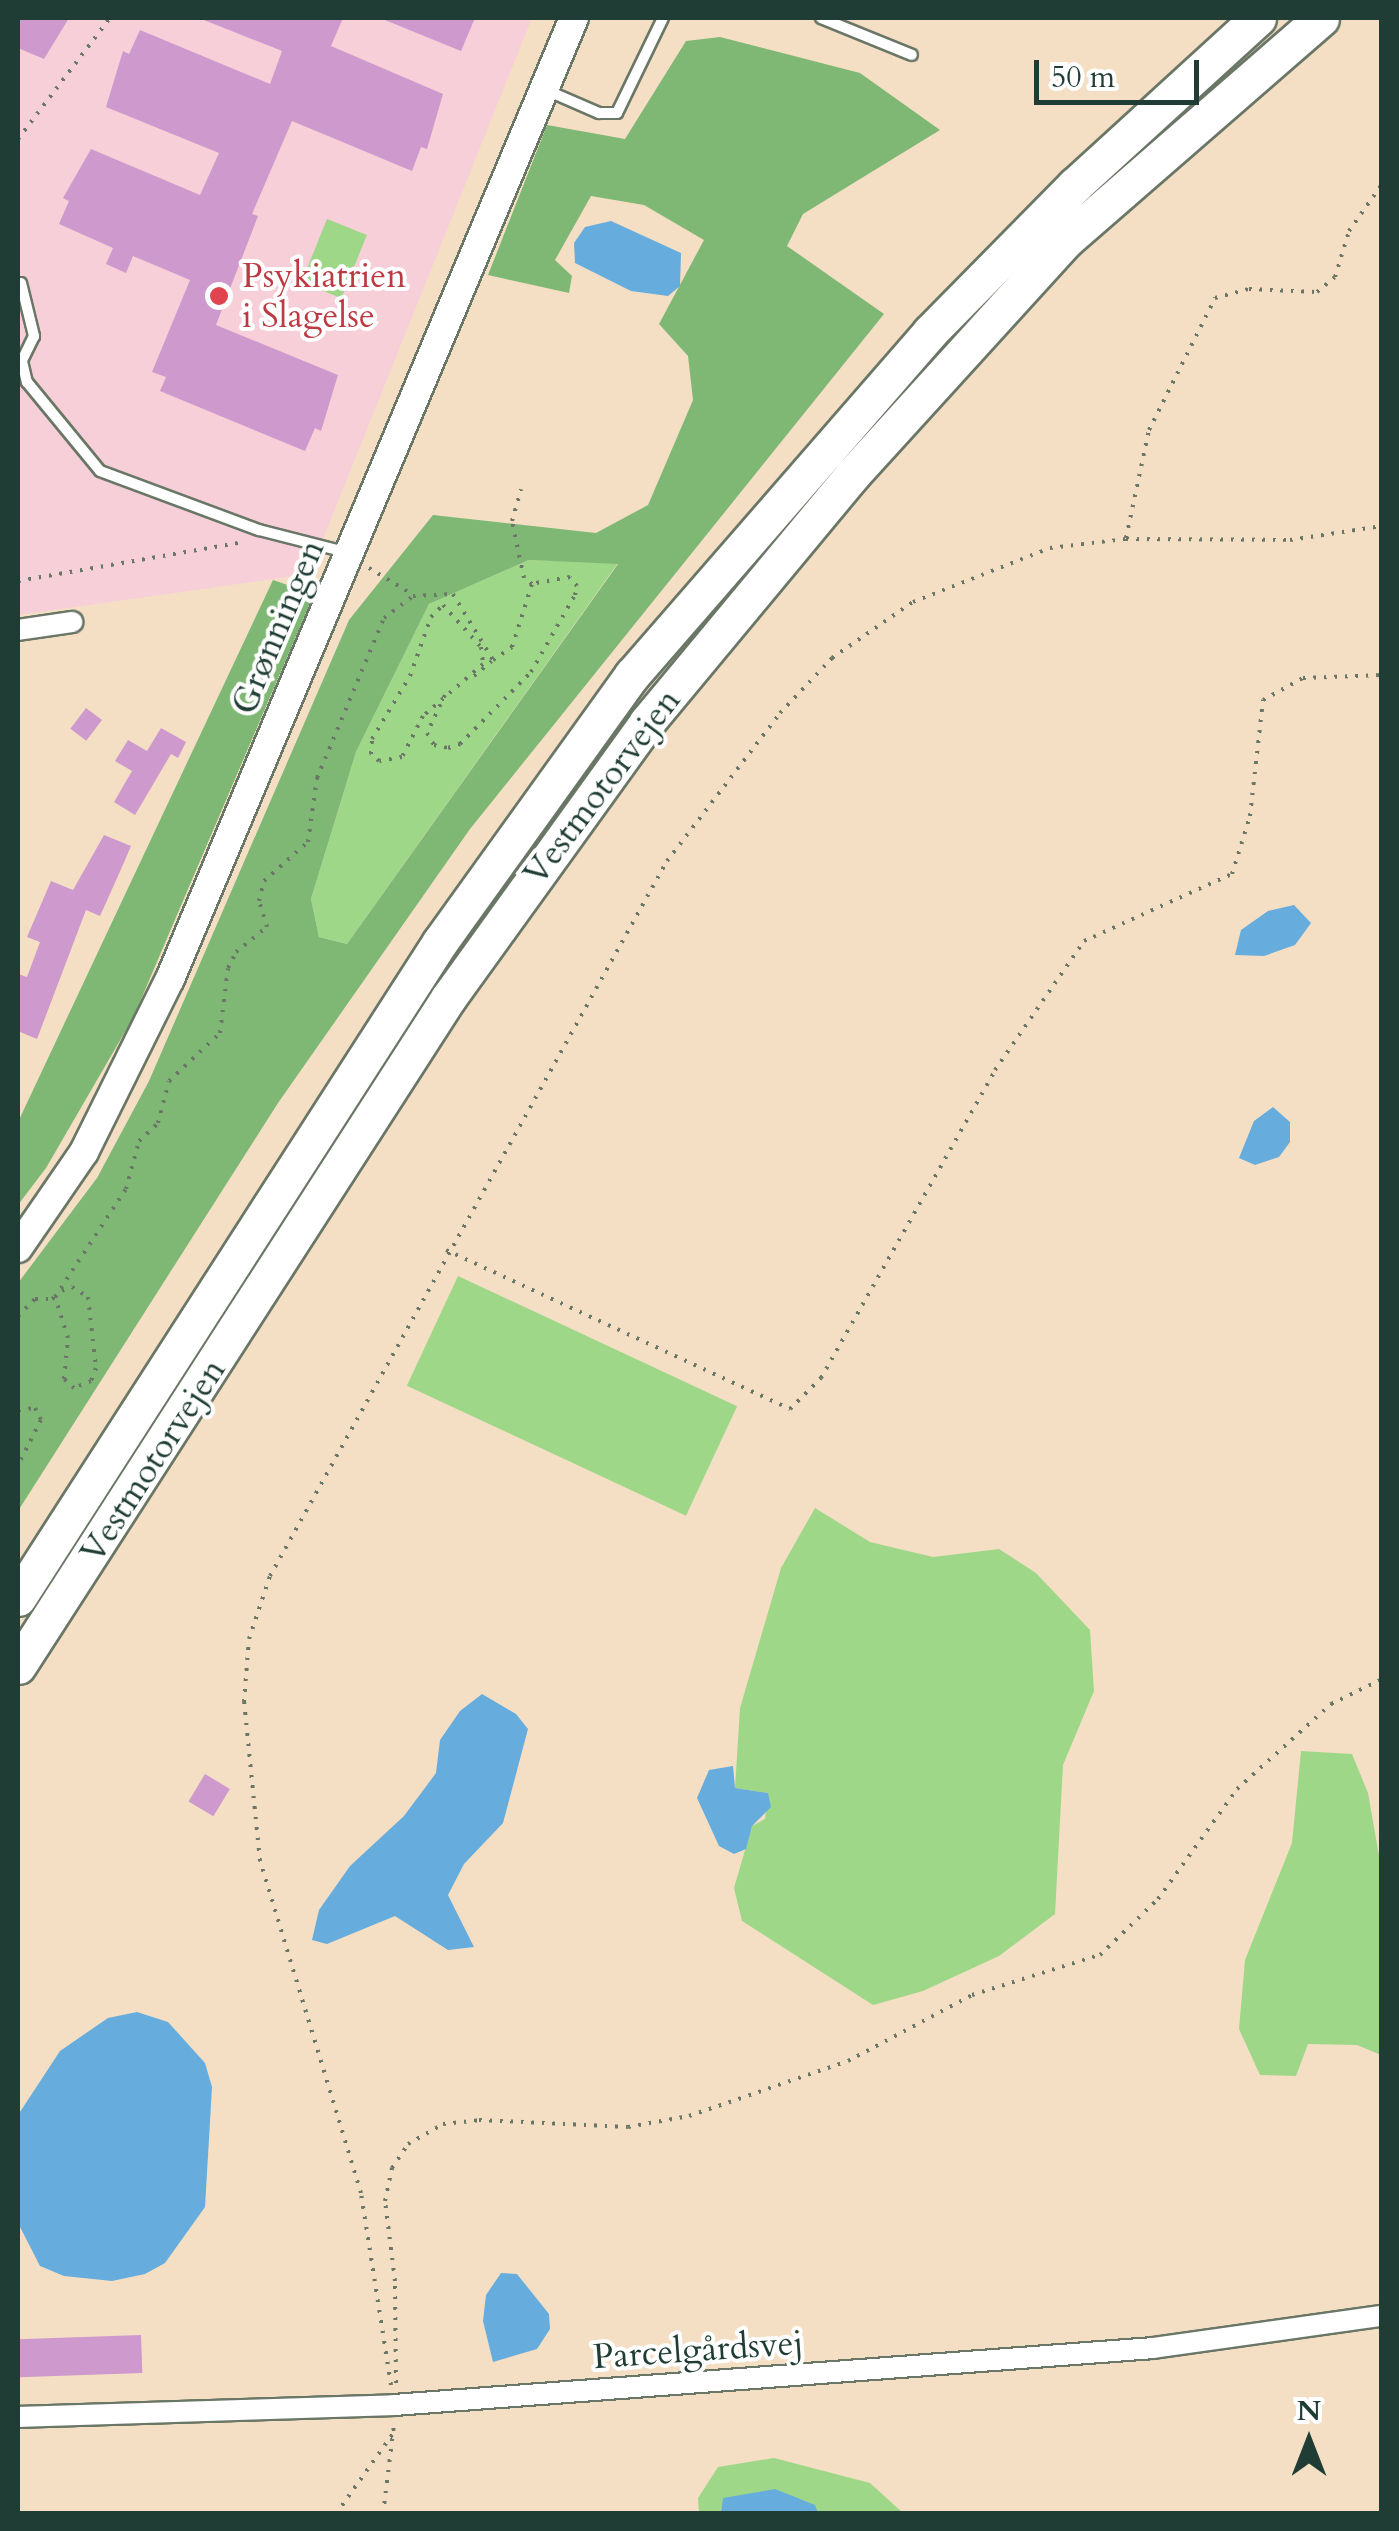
<!DOCTYPE html>
<meta charset="utf-8">
<style>
body{margin:0}
#map{position:relative;width:1399px;height:2531px;overflow:hidden;background:#f4dfc4;font-family:Cardo,serif}
div>[style]{position:absolute}
[style*='--x']{left:calc(var(--x)*1px);top:calc(var(--y)*1px);width:calc(var(--w)*1px);rotate:calc(var(--a)*1deg)}
.built>*{inset:0;background:#f6cfd8}
.green>*{inset:0;background:#9fd789;transform-origin:0 0}
.forest>*{inset:0;background:#7fb875}
.water>*{inset:0;background:#66acdc}
.building>*{inset:0;background:#ce99cc;transform-origin:0 0}
.path>*{height:4px;margin-top:-2px;transform-origin:0;background:repeating-linear-gradient(90deg,#6a7666 0 2.5px,transparent 0 10.5px)}
.roads{filter:drop-shadow(2px 0 #6a7666) drop-shadow(-2px 0 #6a7666) drop-shadow(0 2px #6a7666) drop-shadow(0 -2px #6a7666)}
.service>*{height:10px;margin:-5px;padding:0 5px;transform-origin:5px;border-radius:5px;background:#fff}
.minor>*{height:20px;margin:-10px;padding:0 10px;transform-origin:10px;border-radius:10px;background:#fff}
.secondary>*{height:28px;margin:-14px;padding:0 14px;transform-origin:14px;border-radius:14px;background:#fff}
.motorway>*{height:35px;margin:-17.5px;padding:0 17.5px;transform-origin:17.5px;border-radius:17.5px;background:#fff}
.dots>*{width:28px;height:28px;translate:-50% -50%;box-sizing:border-box;border:5px solid #fff;border-radius:50%}
span{translate:-50% -50%;white-space:nowrap;text-align:center;line-height:1.15;-webkit-text-stroke:8px #fff;paint-order:stroke}
.health-label{font-size:35px;color:#be3a42}
.left{translate:0 -50%;text-align:left}
.street-label{font-size:35px;color:#1f3d34}
.frame{position:absolute;inset:0;border:20px solid #1f3d34;pointer-events:none}
.north{position:absolute;left:1259px;top:2391px;width:100px;height:100px;-webkit-text-stroke:8px #fff;paint-order:stroke;rotate:0deg;font-size:28px;font-weight:700;line-height:40px;text-align:center;color:#1f3d34}
.north::after{content:'';display:block;margin:auto;width:35px;height:45px;background:#1f3d34;clip-path:polygon(50% 0,100% 100%,50% 72%,0 100%)}
.scale{position:absolute;left:1034px;top:60px;width:165px;height:45px;box-sizing:border-box;border:5px solid #1f3d34;border-top:0;padding-left:12px;font-size:30px;line-height:35px;white-space:nowrap;color:#1f3d34;-webkit-text-stroke:8px #fff;paint-order:stroke}
</style>
<div id="map">
<div class="built">
<div style="clip-path:polygon(18px 18px,532px 18px,309px 574px,18px 615px)"></div>
</div>
<div class="green">
<div style="left:327px;top:219px;width:43px;height:68px;rotate:22deg"></div>
<div style="clip-path:polygon(529px 560px,618px 563px,347px 944px,319px 937px,311px 899px,356px 752px,429px 604px)"></div>
<div style="left:458px;top:1276px;width:308px;height:121px;rotate:25deg"></div>
<div style="clip-path:polygon(815px 1508px,870px 1542px,933px 1557px,999px 1549px,1036px 1573px,1090px 1630px,1094px 1691px,1063px 1765px,1055px 1914px,999px 1956px,923px 1991px,873px 2005px,742px 1921px,734px 1888px,752px 1826px,765px 1819px,768px 1793px,735px 1788px,740px 1708px,781px 1568px)"></div>
<div style="clip-path:polygon(1301px 1751px,1352px 1754px,1368px 1793px,1381px 1867px,1381px 2055px,1357px 2045px,1308px 2044px,1296px 2076px,1260px 2075px,1239px 2029px,1245px 1960px,1292px 1843px)"></div>
<div style="clip-path:polygon(774px 2458px,870px 2483px,903px 2513px,699px 2513px,698px 2498px,718px 2467px)"></div>
</div>
<div class="forest">
<div style="clip-path:polygon(evenodd,720px 37px,860px 73px,940px 130px,803px 214px,787px 246px,884px 314px,470px 829px,278px 1103px,18px 1511px,18px 1283px,97px 1178px,149px 1081px,349px 620px,433px 515px,596px 533px,648px 505px,693px 400px,688px 356px,659px 324px,704px 240px,644px 205px,591px 196px,555px 260px,572px 276px,569px 293px,488px 275px,547px 125px,625px 139px,686px 41px,720px 37px,529px 560px,618px 564px,347px 944px,319px 937px,311px 899px,356px 752px,429px 604px,529px 560px)"></div>
<div style="clip-path:polygon(273px 580px,314px 594px,133px 1018px,46px 1168px,18px 1205px,18px 1122px)"></div>
</div>
<div class="water">
<div style="clip-path:polygon(611px 221px,681px 253px,680px 286px,668px 296px,631px 291px,575px 263px,574px 243px,585px 227px)"></div>
<div style="clip-path:polygon(1294px 905px,1311px 923px,1295px 945px,1264px 956px,1235px 955px,1241px 930px,1268px 911px)"></div>
<div style="clip-path:polygon(1273px 1107px,1290px 1122px,1290px 1142px,1279px 1157px,1255px 1165px,1239px 1158px,1254px 1121px)"></div>
<div style="clip-path:polygon(482px 1694px,516px 1714px,528px 1729px,503px 1823px,464px 1864px,448px 1895px,474px 1947px,448px 1950px,395px 1916px,327px 1944px,312px 1940px,319px 1910px,350px 1866px,404px 1816px,436px 1773px,440px 1740px,460px 1711px)"></div>
<div style="clip-path:polygon(733px 1766px,735px 1788px,768px 1793px,771px 1807px,752px 1826px,746px 1849px,734px 1854px,719px 1846px,697px 1798px,709px 1770px)"></div>
<div style="clip-path:polygon(137px 2012px,168px 2022px,205px 2063px,212px 2087px,205px 2207px,165px 2263px,145px 2274px,112px 2281px,64px 2276px,40px 2266px,19px 2225px,18px 2115px,60px 2051px,108px 2018px)"></div>
<div style="clip-path:polygon(501px 2273px,517px 2274px,549px 2314px,550px 2329px,537px 2349px,493px 2362px,483px 2321px,486px 2295px)"></div>
<div style="clip-path:polygon(775px 2489px,815px 2505px,818px 2513px,721px 2513px,723px 2498px)"></div>
</div>
<div class="building">
<div style="clip-path:polygon(18px 18px,69px 18px,44px 59px,18px 48px)"></div>
<div style="clip-path:polygon(199px 18px,343px 18px,331px 46px,443px 94px,427px 149px,421px 147px,412px 171px,292px 121px,252px 214px,258px 216px,216px 325px,338px 375px,321px 431px,315px 428px,305px 451px,160px 391px,166px 377px,152px 372px,190px 280px,133px 256px,126px 273px,106px 264px,113px 248px,59px 224px,69px 201px,63px 198px,91px 149px,200px 195px,219px 153px,106px 107px,123px 51px,129px 54px,140px 30px,270px 84px,282px 51px)"></div>
<div style="clip-path:polygon(380px 18px,475px 18px,461px 51px)"></div>
<div style="left:86px;top:708px;width:20px;height:26px;rotate:37deg"></div>
<div style="clip-path:polygon(161px 728px,186px 742px,178px 758px,171px 754px,135px 815px,114px 802px,132px 771px,115px 761px,128px 740px,147px 751px)"></div>
<div style="clip-path:polygon(104px 835px,131px 846px,122px 867px,100px 916px,86px 910px,37px 1039px,18px 1031px,18px 974px,27px 977px,40px 942px,27px 937px,51px 881px,73px 890px)"></div>
<div style="left:205px;top:1774px;width:29px;height:32px;rotate:31deg"></div>
<div style="left:141px;top:2335px;width:38px;height:123px;rotate:88deg"></div>
</div>
<div class="path">
<div style="--x:18;--y:139;--w:152;--a:-52.8"></div>
<div style="--x:1126;--y:538;--w:110;--a:-78"></div>
<div style="--x:1149;--y:430;--w:148;--a:-63.4"></div>
<div style="--x:1215;--y:298;--w:35;--a:-15"></div>
<div style="--x:1249;--y:289;--w:68;--a:2.5"></div>
<div style="--x:1317;--y:292;--w:23;--a:-40"></div>
<div style="--x:1335;--y:277;--w:48;--a:-73.1"></div>
<div style="--x:1349;--y:231;--w:57;--a:-54.9"></div>
<div style="--x:369;--y:568;--w:50;--a:31.2"></div>
<div style="--x:18;--y:581;--w:229;--a:-9.8"></div>
<div style="--x:443;--y:605;--w:57;--a:47.9"></div>
<div style="--x:481;--y:647;--w:17;--a:83"></div>
<div style="--x:483;--y:664;--w:79;--a:139.1"></div>
<div style="--x:423;--y:716;--w:46;--a:117.1"></div>
<div style="--x:402;--y:757;--w:23;--a:170"></div>
<div style="--x:379;--y:761;--w:11;--a:-139"></div>
<div style="--x:371;--y:754;--w:15;--a:-86"></div>
<div style="--x:372;--y:739;--w:74;--a:-58.9"></div>
<div style="--x:410;--y:676;--w:63;--a:-70.4"></div>
<div style="--x:431;--y:617;--w:17;--a:-45"></div>
<div style="--x:474;--y:676;--w:23;--a:-40"></div>
<div style="--x:445;--y:695;--w:42;--a:115.3"></div>
<div style="--x:427;--y:733;--w:14;--a:60"></div>
<div style="--x:434;--y:745;--w:14;--a:12"></div>
<div style="--x:448;--y:748;--w:13;--a:-18"></div>
<div style="--x:460;--y:744;--w:101;--a:-45.4"></div>
<div style="--x:531;--y:672;--w:89;--a:-60.3"></div>
<div style="--x:575;--y:595;--w:9;--a:-77"></div>
<div style="--x:577;--y:586;--w:11;--a:-128"></div>
<div style="--x:570;--y:577;--w:39;--a:170"></div>
<div style="--x:532;--y:584;--w:10;--a:-143"></div>
<div style="--x:524;--y:578;--w:58;--a:-101.9"></div>
<div style="--x:512;--y:521;--w:33;--a:-74"></div>
<div style="--x:446;--y:1250;--w:379;--a:24.8"></div>
<div style="--x:790;--y:1409;--w:44;--a:-45"></div>
<div style="--x:821;--y:1378;--w:354;--a:-60.5"></div>
<div style="--x:995;--y:1070;--w:157;--a:-55.4"></div>
<div style="--x:1084;--y:941;--w:162;--a:-24.4"></div>
<div style="--x:1232;--y:874;--w:61;--a:-72.8"></div>
<div style="--x:1250;--y:816;--w:117;--a:-83.6"></div>
<div style="--x:1263;--y:700;--w:46;--a:-28.8"></div>
<div style="--x:1303;--y:678;--w:79;--a:-2.2"></div>
<div style="--x:18;--y:1316;--w:24;--a:-45"></div>
<div style="--x:35;--y:1299;--w:17;--a:0"></div>
<div style="--x:52;--y:1299;--w:4;--a:-34"></div>
<div style="--x:55;--y:1297;--w:9;--a:-41"></div>
<div style="--x:62;--y:1291;--w:11;--a:-22"></div>
<div style="--x:72;--y:1287;--w:19;--a:32"></div>
<div style="--x:88;--y:1297;--w:71;--a:83.6"></div>
<div style="--x:96;--y:1368;--w:14;--a:111"></div>
<div style="--x:91;--y:1381;--w:18;--a:158"></div>
<div style="--x:74;--y:1388;--w:13;--a:-138"></div>
<div style="--x:64;--y:1379;--w:41;--a:-84.4"></div>
<div style="--x:68;--y:1338;--w:43;--a:-107.6"></div>
<div style="--x:55;--y:1297;--w:129;--a:-56.7"></div>
<div style="--x:126;--y:1189;--w:50;--a:-74.8"></div>
<div style="--x:139;--y:1141;--w:26;--a:-43"></div>
<div style="--x:158;--y:1123;--w:43;--a:-75.3"></div>
<div style="--x:169;--y:1081;--w:70;--a:-43.3"></div>
<div style="--x:220;--y:1033;--w:65;--a:-83"></div>
<div style="--x:228;--y:968;--w:18;--a:-63"></div>
<div style="--x:236;--y:952;--w:40;--a:-39"></div>
<div style="--x:267;--y:927;--w:27;--a:-107"></div>
<div style="--x:259;--y:901;--w:21;--a:-76"></div>
<div style="--x:264;--y:881;--w:59;--a:-41.6"></div>
<div style="--x:308;--y:842;--w:65;--a:-82"></div>
<div style="--x:317;--y:778;--w:173;--a:-67.3"></div>
<div style="--x:384;--y:618;--w:36;--a:-37"></div>
<div style="--x:413;--y:596;--w:40;--a:-2.9"></div>
<div style="--x:453;--y:594;--w:77;--a:58.8"></div>
<div style="--x:493;--y:660;--w:23;--a:-34"></div>
<div style="--x:512;--y:647;--w:66;--a:-72.4"></div>
<div style="--x:18;--y:1410;--w:17;--a:-7"></div>
<div style="--x:35;--y:1408;--w:13;--a:63"></div>
<div style="--x:41;--y:1420;--w:51;--a:117.1"></div>
<div style="--x:396;--y:2383;--w:102;--a:-90.6"></div>
<div style="--x:395;--y:2281;--w:81;--a:-97.1"></div>
<div style="--x:385;--y:2201;--w:34;--a:-78"></div>
<div style="--x:392;--y:2168;--w:29;--a:-56"></div>
<div style="--x:408;--y:2144;--w:40;--a:-29.7"></div>
<div style="--x:443;--y:2124;--w:36;--a:-6"></div>
<div style="--x:479;--y:2120;--w:149;--a:2.7"></div>
<div style="--x:628;--y:2127;--w:62;--a:-10.2"></div>
<div style="--x:689;--y:2116;--w:168;--a:-19.1"></div>
<div style="--x:848;--y:2061;--w:140;--a:-28"></div>
<div style="--x:972;--y:1995;--w:134;--a:-17.4"></div>
<div style="--x:1100;--y:1955;--w:81;--a:-44"></div>
<div style="--x:1158;--y:1899;--w:135;--a:-54.3"></div>
<div style="--x:1237;--y:1789;--w:127;--a:-42.1"></div>
<div style="--x:1331;--y:1704;--w:57;--a:-26.1"></div>
<div style="--x:391;--y:2385;--w:194;--a:-98.9"></div>
<div style="--x:361;--y:2193;--w:347;--a:-106.9"></div>
<div style="--x:260;--y:1861;--w:160;--a:-95.7"></div>
<div style="--x:244;--y:1702;--w:63;--a:-85.5"></div>
<div style="--x:249;--y:1639;--w:66;--a:-71.6"></div>
<div style="--x:270;--y:1576;--w:818;--a:-60.96"></div>
<div style="--x:667;--y:861;--w:186;--a:-52.6"></div>
<div style="--x:780;--y:713;--w:76;--a:-46.6"></div>
<div style="--x:832;--y:658;--w:98;--a:-34.7"></div>
<div style="--x:913;--y:602;--w:147;--a:-21.5"></div>
<div style="--x:1050;--y:548;--w:77;--a:-6.8"></div>
<div style="--x:1126;--y:539;--w:164;--a:0.3"></div>
<div style="--x:1290;--y:540;--w:93;--a:-8.7"></div>
<div style="--x:336;--y:2514;--w:100;--a:-54.7"></div>
<div style="--x:383;--y:2514;--w:91;--a:-83"></div>
</div>
<div class="roads">
<div class="service">
<div style="--x:821;--y:18;--w:98;--a:22.1"></div>
<div style="--x:546;--y:90;--w:58;--a:23.5"></div>
<div style="--x:599;--y:113;--w:18;--a:0"></div>
<div style="--x:617;--y:113;--w:106;--a:-64.2"></div>
<div style="--x:21;--y:283;--w:55;--a:76.2"></div>
<div style="--x:34;--y:336;--w:28;--a:116"></div>
<div style="--x:22;--y:361;--w:22;--a:77"></div>
<div style="--x:27;--y:382;--w:115;--a:50.6"></div>
<div style="--x:100;--y:471;--w:170;--a:20.4"></div>
<div style="--x:259;--y:530;--w:93;--a:14.3"></div>
</div>
<div class="minor">
<div style="--x:18;--y:630;--w:55;--a:-8.4"></div>
<div style="--x:18;--y:2417;--w:376;--a:-1.8"></div>
<div style="--x:394;--y:2405;--w:761;--a:-4.29"></div>
<div style="--x:1153;--y:2348;--w:231;--a:-8"></div>
</div>
<div class="secondary">
<div style="--x:18;--y:1248;--w:116;--a:-55.5"></div>
<div style="--x:84;--y:1152;--w:193;--a:-63.6"></div>
<div style="--x:170;--y:979;--w:1042;--a:-67.2"></div>
</div>
<div class="motorway">
<div style="--x:18;--y:1598;--w:780;--a:-57.25"></div>
<div style="--x:440;--y:942;--w:329;--a:-54.3"></div>
<div style="--x:632;--y:675;--w:454;--a:-49"></div>
<div style="--x:930;--y:332;--w:206;--a:-45.4"></div>
<div style="--x:1075;--y:185;--w:248;--a:-42.4"></div>
<div style="--x:18;--y:1666;--w:796;--a:-57.21"></div>
<div style="--x:449;--y:997;--w:339;--a:-54.2"></div>
<div style="--x:647;--y:722;--w:321;--a:-50.3"></div>
<div style="--x:852;--y:475;--w:318;--a:-47.7"></div>
<div style="--x:1066;--y:240;--w:338;--a:-41"></div>
</div>
</div>
<div class="dots">
<div style="left:219px;top:296px;background:#e0444e"></div>
</div>
<div class="health-label">
<span class="left" style="left:242px;top:296px">Psykiatrien<br>i Slagelse</span>
</div>
<div class="street-label">
<span style="left:278px;top:627px;rotate:-67deg">Grønningen</span>
<span style="left:602px;top:787px;rotate:-53deg">Vestmotorvejen</span>
<span style="left:153px;top:1461px;rotate:-57deg">Vestmotorvejen</span>
<span style="left:698px;top:2350px;rotate:-4deg">Parcelgårdsvej</span>
</div>
<div class="frame"></div>
<div class="north">N</div>
<div class="scale">50 m</div>
</div>
